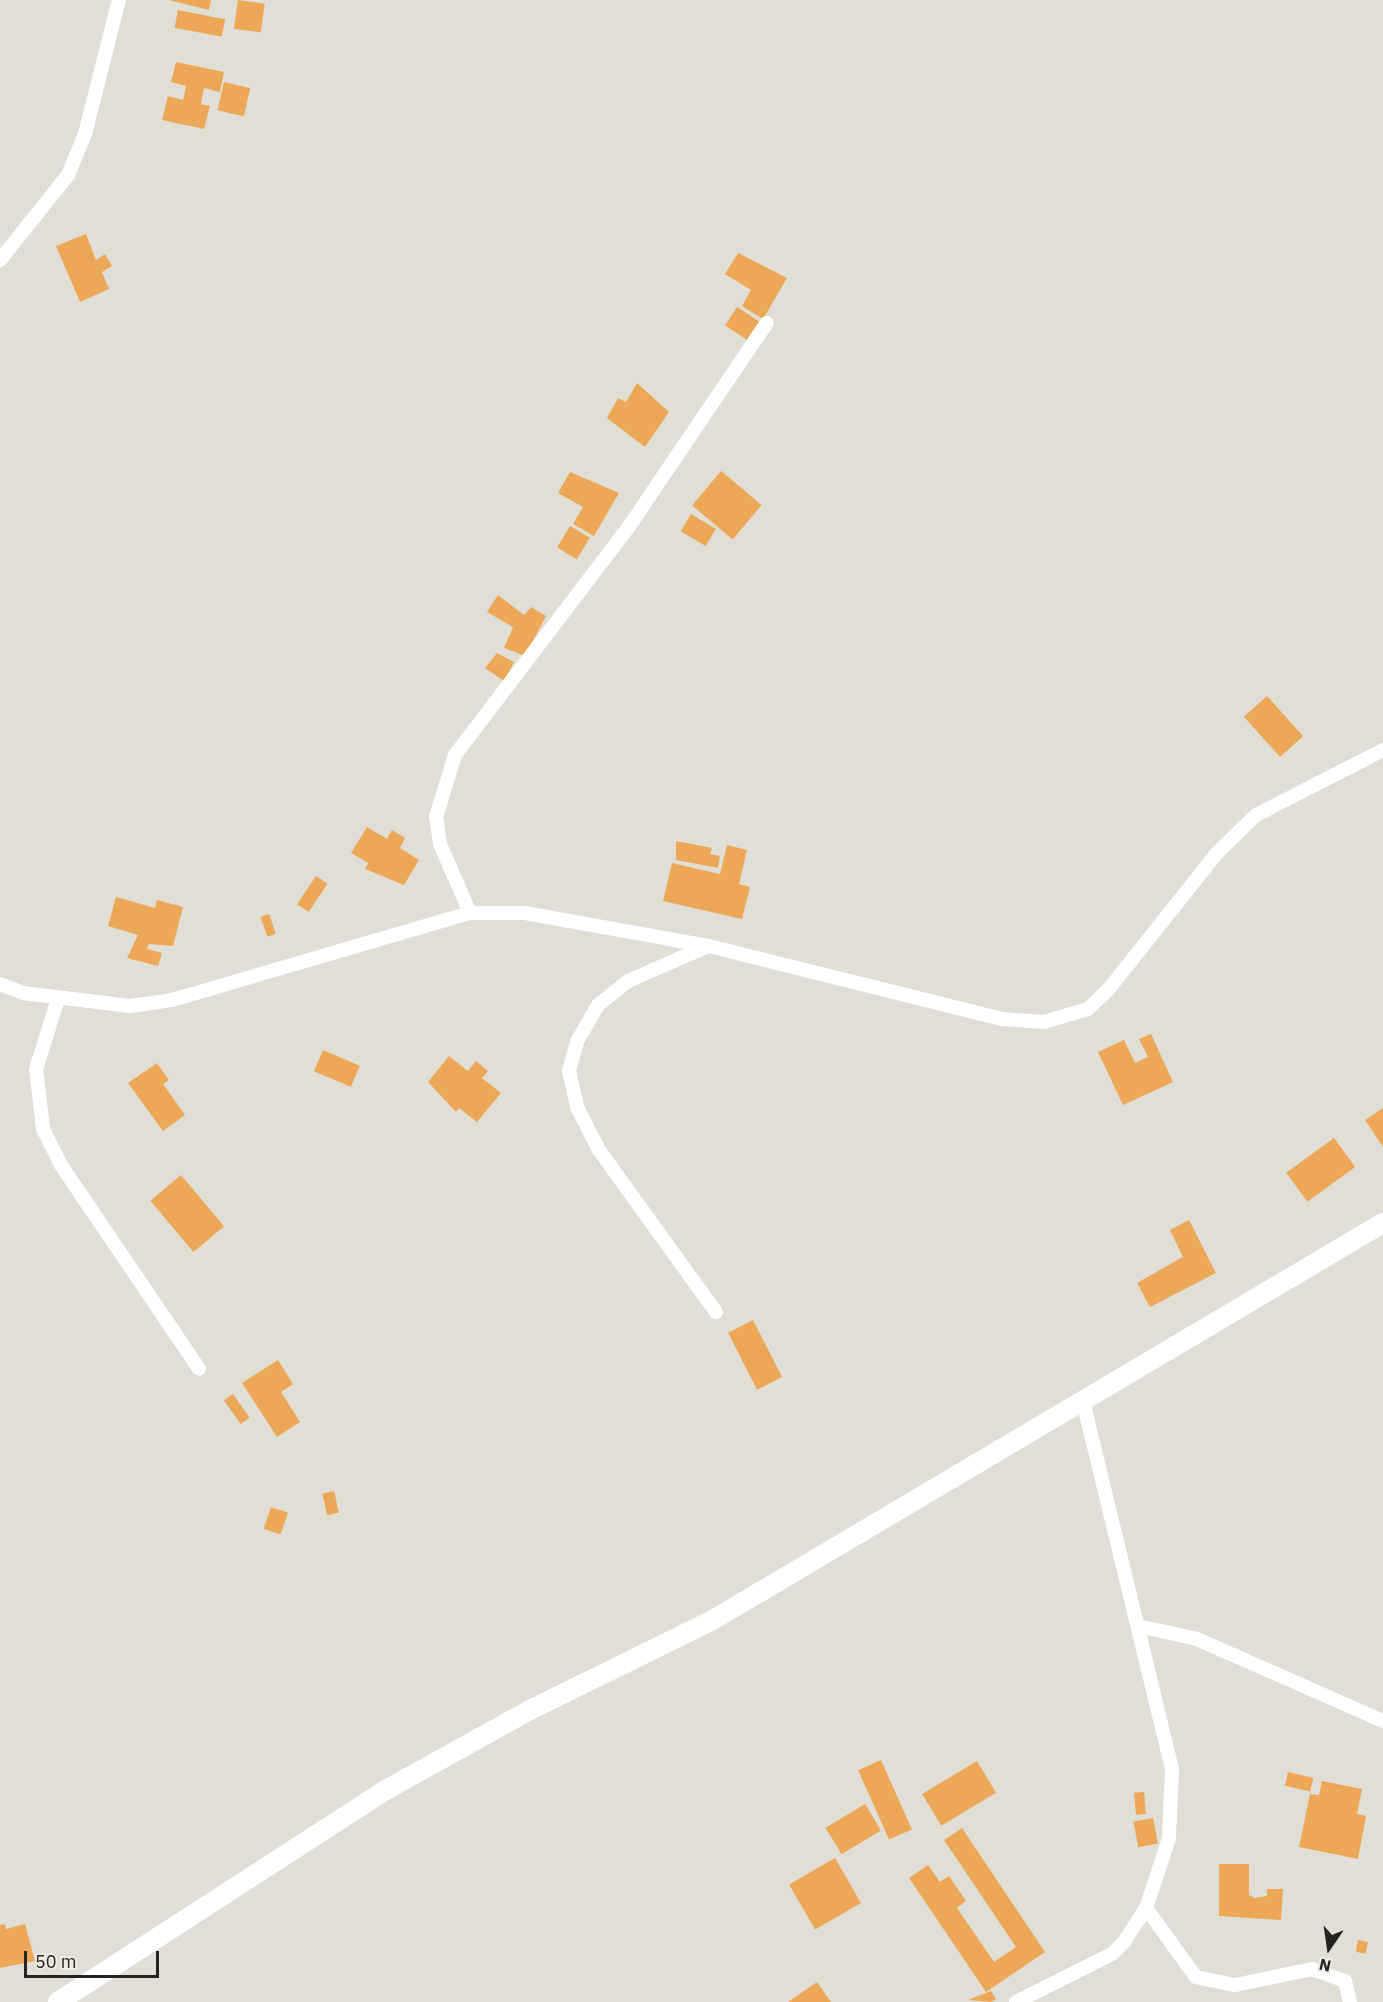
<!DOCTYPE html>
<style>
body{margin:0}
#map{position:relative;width:1383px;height:2002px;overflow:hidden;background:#e1ded5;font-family:"IBM Plex Sans",sans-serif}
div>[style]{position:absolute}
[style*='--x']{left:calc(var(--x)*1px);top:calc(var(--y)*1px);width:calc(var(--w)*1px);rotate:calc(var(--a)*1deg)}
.building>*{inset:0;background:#eca856;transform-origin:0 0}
.street>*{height:14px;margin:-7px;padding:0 7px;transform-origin:7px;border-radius:7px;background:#fff}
.secondary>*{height:20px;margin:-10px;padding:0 10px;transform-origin:10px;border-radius:10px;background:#fff}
span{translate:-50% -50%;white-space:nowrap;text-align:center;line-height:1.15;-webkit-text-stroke:4.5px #eeebe2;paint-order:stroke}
.north{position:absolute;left:1299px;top:1918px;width:60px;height:60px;-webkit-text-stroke:4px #eeebe2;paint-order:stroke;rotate:193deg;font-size:16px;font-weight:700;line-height:24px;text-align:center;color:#242320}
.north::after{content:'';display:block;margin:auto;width:21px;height:27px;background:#242320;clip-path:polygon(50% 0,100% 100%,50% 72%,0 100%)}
.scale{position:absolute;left:24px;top:1951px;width:135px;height:27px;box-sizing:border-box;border:3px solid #242320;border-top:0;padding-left:8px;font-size:18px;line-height:21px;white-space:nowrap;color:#242320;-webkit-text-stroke:4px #eeebe2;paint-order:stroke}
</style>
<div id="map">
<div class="building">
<div style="clip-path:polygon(169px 0,211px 0,209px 10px)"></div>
<div style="left:238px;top:0;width:27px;height:29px;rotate:8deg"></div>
<div style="left:178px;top:10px;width:48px;height:18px;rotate:11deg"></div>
<div style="clip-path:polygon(176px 62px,224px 72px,220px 92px,204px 88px,201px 104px,210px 106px,204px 129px,162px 120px,168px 96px,183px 100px,186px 86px,171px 82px)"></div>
<div style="left:224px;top:82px;width:27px;height:29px;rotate:13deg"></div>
<div style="clip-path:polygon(86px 234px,96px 260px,105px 254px,112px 266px,102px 272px,109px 289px,80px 302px,56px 246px)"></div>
<div style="clip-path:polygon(738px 253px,787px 278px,763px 319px,742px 306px,751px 290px,725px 274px)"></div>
<div style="left:737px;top:307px;width:27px;height:22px;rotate:33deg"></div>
<div style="clip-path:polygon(637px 383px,669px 412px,645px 447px,607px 418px,618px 398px,626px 402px)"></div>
<div style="left:721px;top:471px;width:53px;height:45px;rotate:40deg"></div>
<div style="clip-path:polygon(570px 472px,619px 493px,594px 536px,573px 524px,583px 507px,558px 493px)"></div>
<div style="left:691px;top:514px;width:29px;height:20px;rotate:31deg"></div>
<div style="left:570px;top:526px;width:23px;height:25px;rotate:31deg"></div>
<div style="clip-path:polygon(498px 595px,524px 615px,531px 607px,546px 616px,525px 656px,504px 648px,513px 627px,487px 612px)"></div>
<div style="clip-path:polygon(497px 653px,514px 662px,504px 681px,485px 668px)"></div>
<div style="left:1267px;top:696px;width:54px;height:31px;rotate:48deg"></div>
<div style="clip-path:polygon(367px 827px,387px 839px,392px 830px,405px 838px,400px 848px,419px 860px,404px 885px,365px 869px,368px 863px,351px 853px)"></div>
<div style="clip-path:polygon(676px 841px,712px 848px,710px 854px,720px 856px,718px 868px,676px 860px)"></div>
<div style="clip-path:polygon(727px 845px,747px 850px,739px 884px,750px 887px,742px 919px,663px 901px,672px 863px,720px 874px)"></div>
<div style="left:316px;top:876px;width:14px;height:34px;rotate:34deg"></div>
<div style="clip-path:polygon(116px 897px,155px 908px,157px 900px,183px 907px,173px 946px,149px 944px,147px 949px,162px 953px,158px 966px,127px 958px,138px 935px,108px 926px)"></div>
<div style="left:269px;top:914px;width:21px;height:9px;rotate:71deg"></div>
<div style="clip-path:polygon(1151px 1034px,1173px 1082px,1123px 1105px,1098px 1052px,1124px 1040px,1135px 1063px,1148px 1057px,1139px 1039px)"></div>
<div style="left:323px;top:1050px;width:40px;height:23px;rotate:23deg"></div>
<div style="clip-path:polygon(449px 1056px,468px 1071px,476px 1061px,488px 1071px,482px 1078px,501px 1093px,477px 1122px,459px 1108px,456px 1112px,428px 1082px)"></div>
<div style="clip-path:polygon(157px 1063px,169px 1080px,163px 1084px,185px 1115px,163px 1131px,128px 1083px)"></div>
<div style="clip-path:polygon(1383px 1108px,1383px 1147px,1365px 1120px)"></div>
<div style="left:1334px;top:1138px;width:36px;height:59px;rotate:54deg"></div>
<div style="left:181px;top:1175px;width:67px;height:40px;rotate:50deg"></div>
<div style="clip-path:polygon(1189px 1220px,1216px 1273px,1150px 1307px,1137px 1283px,1183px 1257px,1170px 1230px)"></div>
<div style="left:753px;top:1320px;width:64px;height:28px;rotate:63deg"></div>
<div style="clip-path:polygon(278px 1360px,293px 1384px,281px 1392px,300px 1422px,277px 1437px,242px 1383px)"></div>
<div style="left:233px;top:1394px;width:29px;height:11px;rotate:55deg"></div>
<div style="left:334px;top:1491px;width:22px;height:12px;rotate:77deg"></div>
<div style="left:271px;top:1507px;width:18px;height:23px;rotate:19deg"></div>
<div style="left:881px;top:1760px;width:76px;height:25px;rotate:66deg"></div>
<div style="left:977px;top:1761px;width:37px;height:64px;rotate:59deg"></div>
<div style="left:1288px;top:1772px;width:26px;height:14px;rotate:13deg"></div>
<div style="clip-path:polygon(1322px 1781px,1362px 1789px,1357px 1814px,1366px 1816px,1358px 1859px,1299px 1847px,1310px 1794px,1319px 1795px)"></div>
<div style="left:1144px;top:1792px;width:22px;height:10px;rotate:85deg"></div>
<div style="left:865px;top:1804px;width:31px;height:46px;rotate:59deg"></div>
<div style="left:1153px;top:1818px;width:26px;height:20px;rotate:79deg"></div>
<div style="clip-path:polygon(962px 1828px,1045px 1952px,986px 1992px,909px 1878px,928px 1865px,940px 1882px,949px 1876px,966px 1901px,957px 1908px,994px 1962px,1016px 1947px,944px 1840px)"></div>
<div style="left:835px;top:1858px;width:52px;height:53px;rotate:60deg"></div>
<div style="clip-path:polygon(1219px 1864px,1249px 1864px,1249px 1895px,1255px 1898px,1267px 1896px,1267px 1889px,1283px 1889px,1281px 1920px,1219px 1916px)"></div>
<div style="clip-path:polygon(5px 1924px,6px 1929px,25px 1924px,35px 1961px,0 1968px,0 1925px)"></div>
<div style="left:1358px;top:1940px;width:10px;height:12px;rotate:11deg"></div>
<div style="clip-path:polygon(817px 1982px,831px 2002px,788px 2002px)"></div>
<div style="clip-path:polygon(991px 1991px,996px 1999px,991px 2002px,968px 2000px)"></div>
</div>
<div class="street">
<div style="--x:0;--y:260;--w:109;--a:-51.3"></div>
<div style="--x:68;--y:175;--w:44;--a:-67.5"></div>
<div style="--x:85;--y:134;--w:138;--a:-75.8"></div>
<div style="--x:470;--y:913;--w:75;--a:-113.5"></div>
<div style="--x:440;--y:844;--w:27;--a:-98"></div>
<div style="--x:436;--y:817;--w:65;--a:-73"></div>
<div style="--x:455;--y:755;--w:289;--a:-52.7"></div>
<div style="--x:630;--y:525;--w:244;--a:-55.9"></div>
<div style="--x:708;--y:946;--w:87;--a:156.4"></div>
<div style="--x:628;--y:981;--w:38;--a:141"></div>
<div style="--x:598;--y:1005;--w:39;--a:120"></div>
<div style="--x:578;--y:1039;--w:33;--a:106"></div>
<div style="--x:569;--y:1071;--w:37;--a:77"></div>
<div style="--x:577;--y:1107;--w:48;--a:62.9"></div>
<div style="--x:599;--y:1150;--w:200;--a:54.2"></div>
<div style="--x:0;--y:984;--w:25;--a:21"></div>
<div style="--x:23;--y:993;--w:108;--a:6.9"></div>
<div style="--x:130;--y:1006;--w:42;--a:-8.1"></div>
<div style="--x:172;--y:1000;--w:310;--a:-16.3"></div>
<div style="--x:470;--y:913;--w:55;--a:0"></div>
<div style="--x:525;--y:913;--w:187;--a:10.2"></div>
<div style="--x:709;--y:946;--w:302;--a:14"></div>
<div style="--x:1002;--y:1019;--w:42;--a:4.1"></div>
<div style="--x:1044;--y:1022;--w:46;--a:-16.5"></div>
<div style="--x:1088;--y:1009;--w:28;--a:-44"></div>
<div style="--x:1108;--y:990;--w:174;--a:-51.5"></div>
<div style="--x:1216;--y:854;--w:56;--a:-44.3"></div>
<div style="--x:1256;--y:815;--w:143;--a:-27.1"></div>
<div style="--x:58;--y:999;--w:73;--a:107.4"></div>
<div style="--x:36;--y:1069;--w:60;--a:83.3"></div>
<div style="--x:43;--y:1129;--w:40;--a:63.4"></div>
<div style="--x:61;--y:1165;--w:246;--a:55.9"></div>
<div style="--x:1138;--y:1626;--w:60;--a:12.4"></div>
<div style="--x:1197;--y:1639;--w:203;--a:23.8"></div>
<div style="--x:1146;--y:1908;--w:85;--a:54.1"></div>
<div style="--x:1196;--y:1977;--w:40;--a:12"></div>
<div style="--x:1235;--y:1985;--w:79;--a:-11.7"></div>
<div style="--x:1312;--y:1969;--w:35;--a:20"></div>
<div style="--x:1345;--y:1981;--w:22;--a:77"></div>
<div style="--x:1016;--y:2002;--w:107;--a:-26.6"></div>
<div style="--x:1112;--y:1954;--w:17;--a:-45"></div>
<div style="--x:1124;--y:1942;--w:40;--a:-57.1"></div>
<div style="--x:1146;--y:1908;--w:74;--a:-71.8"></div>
<div style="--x:1169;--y:1838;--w:69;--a:-87.5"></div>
<div style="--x:1172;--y:1769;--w:375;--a:-103.6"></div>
</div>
<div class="secondary">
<div style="--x:58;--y:2002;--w:386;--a:-32.9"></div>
<div style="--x:382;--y:1792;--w:171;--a:-29"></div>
<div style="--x:532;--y:1709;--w:199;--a:-26.2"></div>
<div style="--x:711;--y:1621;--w:781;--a:-30.64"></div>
</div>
<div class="north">N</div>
<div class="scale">50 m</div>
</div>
